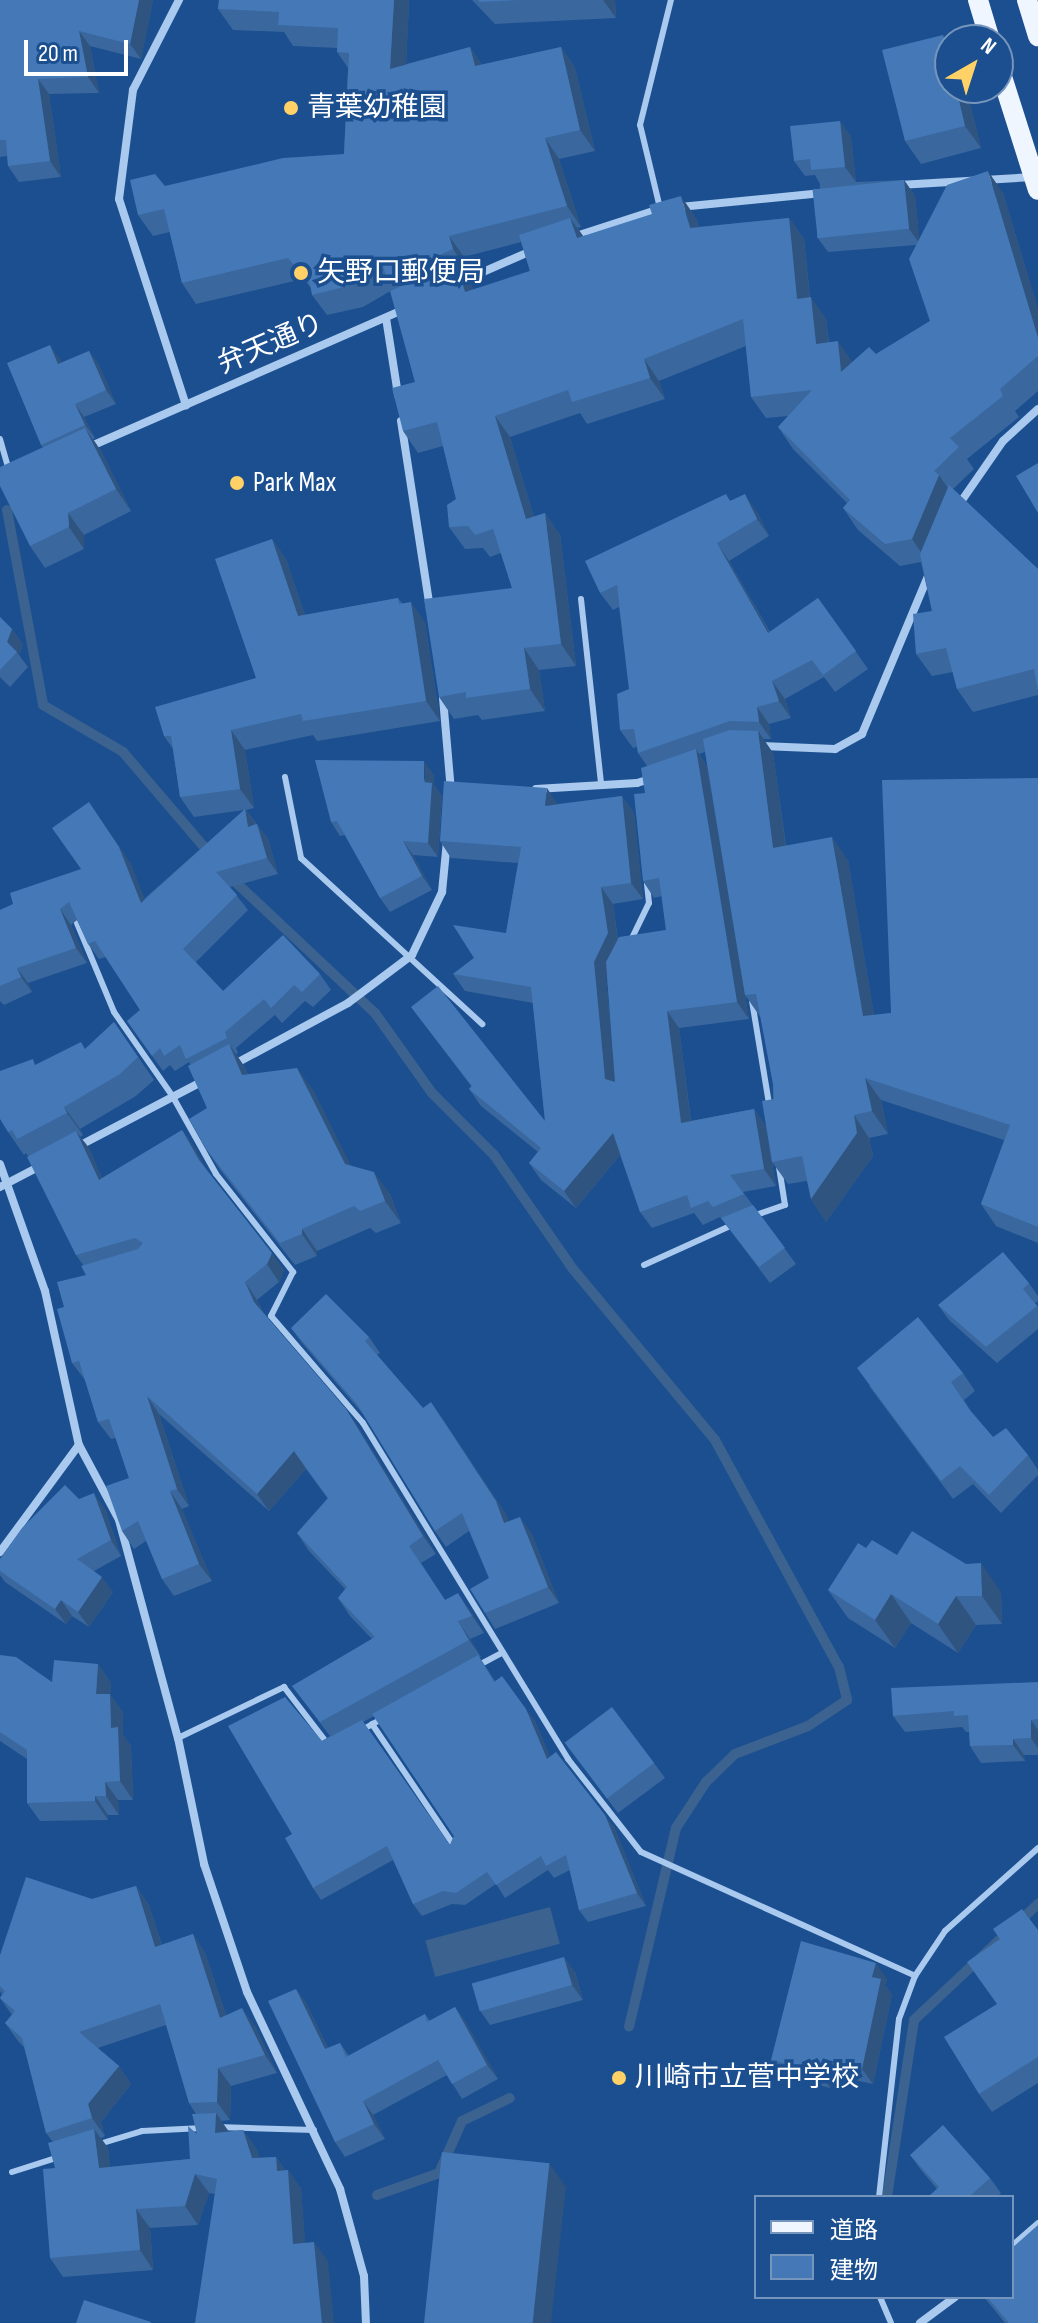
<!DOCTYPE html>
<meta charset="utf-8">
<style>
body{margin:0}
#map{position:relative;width:1038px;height:2323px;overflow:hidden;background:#1b4f8f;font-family:"Sofia Sans Condensed","Noto Sans JP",sans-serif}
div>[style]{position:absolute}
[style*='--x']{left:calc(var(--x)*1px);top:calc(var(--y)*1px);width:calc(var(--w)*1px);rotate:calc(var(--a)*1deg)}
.water>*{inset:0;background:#3c6290;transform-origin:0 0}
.stream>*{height:10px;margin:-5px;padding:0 5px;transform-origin:5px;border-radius:5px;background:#3c6290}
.service>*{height:6px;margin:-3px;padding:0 3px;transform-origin:3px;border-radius:3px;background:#a9c9ee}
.minor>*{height:8px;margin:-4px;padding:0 4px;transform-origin:4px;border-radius:4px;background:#a9c9ee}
.primary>*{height:20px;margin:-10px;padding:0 10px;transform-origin:10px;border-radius:10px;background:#f0f6ff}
.wall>*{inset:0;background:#3a679d}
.shaded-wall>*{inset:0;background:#305480}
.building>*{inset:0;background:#4478b7;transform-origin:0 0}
.dots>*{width:22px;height:22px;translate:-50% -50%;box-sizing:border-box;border:4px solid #1b4f8f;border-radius:50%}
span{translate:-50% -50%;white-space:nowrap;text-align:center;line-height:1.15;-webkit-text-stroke:7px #1b4f8f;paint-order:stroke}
.poi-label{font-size:28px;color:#fff}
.left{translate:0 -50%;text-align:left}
.street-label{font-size:28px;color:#fff}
.legend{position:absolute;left:754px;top:2195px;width:260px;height:104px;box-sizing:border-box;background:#1b4f8f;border:2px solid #7695bc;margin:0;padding:10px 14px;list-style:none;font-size:24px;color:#fff}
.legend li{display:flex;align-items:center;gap:16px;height:40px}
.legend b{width:40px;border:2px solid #7695bc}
.north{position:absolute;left:934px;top:24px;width:80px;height:80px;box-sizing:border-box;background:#1b4f8f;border:2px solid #7695bc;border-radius:50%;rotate:39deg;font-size:22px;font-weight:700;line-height:32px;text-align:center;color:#fff}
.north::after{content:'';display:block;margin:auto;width:28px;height:36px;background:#ffd166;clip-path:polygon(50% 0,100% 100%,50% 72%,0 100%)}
.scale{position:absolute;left:24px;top:40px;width:104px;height:36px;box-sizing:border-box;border:4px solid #fff;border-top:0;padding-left:10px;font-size:24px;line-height:28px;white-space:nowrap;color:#fff;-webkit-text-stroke:6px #1b4f8f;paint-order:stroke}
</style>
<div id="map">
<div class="water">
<div style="left:550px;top:1907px;width:38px;height:129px;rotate:75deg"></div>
</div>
<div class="stream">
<div style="--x:7;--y:510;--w:198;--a:79.5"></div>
<div style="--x:43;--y:705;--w:93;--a:30.4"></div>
<div style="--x:123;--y:752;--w:134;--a:49.5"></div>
<div style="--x:228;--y:875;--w:202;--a:43.2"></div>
<div style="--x:375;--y:1013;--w:98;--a:54.5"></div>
<div style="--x:432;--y:1093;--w:88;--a:45"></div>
<div style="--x:494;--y:1155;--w:139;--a:55.3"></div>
<div style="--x:573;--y:1269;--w:222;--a:50.3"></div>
<div style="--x:715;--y:1440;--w:259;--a:61.4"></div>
<div style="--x:839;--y:1667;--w:34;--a:76"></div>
<div style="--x:847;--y:1700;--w:47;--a:146.3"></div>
<div style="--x:808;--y:1726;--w:78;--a:159"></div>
<div style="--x:735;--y:1754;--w:40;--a:136"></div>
<div style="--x:706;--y:1782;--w:55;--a:123.1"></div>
<div style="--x:676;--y:1828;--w:204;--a:103.3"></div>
<div style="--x:377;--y:2195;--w:66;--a:-19.5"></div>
<div style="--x:439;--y:2173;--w:57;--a:-66.1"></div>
<div style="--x:462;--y:2121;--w:53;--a:-25.6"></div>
<div style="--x:887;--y:2197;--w:179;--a:-81.3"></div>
<div style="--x:914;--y:2020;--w:170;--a:-43.1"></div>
</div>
<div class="service">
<div style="--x:660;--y:208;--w:85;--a:-103.5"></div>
<div style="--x:640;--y:125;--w:129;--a:-76.1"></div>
<div style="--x:0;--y:439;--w:32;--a:74"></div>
<div style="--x:581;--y:599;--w:185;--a:83.8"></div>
<div style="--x:285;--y:777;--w:83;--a:78.8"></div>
<div style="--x:301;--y:858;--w:246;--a:42.5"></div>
<div style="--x:77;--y:923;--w:96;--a:67.4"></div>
<div style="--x:114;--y:1012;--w:103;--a:55.2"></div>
<div style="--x:173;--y:1097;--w:88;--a:60.8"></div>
<div style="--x:216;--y:1174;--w:125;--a:51.8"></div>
<div style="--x:293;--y:1272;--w:49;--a:116.6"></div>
<div style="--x:271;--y:1316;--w:141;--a:49.3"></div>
<div style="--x:363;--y:1423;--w:394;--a:58.6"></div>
<div style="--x:568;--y:1759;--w:118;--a:51.9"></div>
<div style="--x:641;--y:1852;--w:301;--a:24.3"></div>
<div style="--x:631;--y:940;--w:41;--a:-64.1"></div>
<div style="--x:649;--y:903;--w:19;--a:-96"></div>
<div style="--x:752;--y:1001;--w:104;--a:80.6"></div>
<div style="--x:753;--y:1216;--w:34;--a:-19"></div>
<div style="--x:785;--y:1205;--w:38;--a:-99"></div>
<div style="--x:644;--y:1265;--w:97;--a:-24.4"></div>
<div style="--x:479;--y:1665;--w:27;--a:-28"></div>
<div style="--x:372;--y:1724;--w:148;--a:56"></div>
<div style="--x:360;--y:1731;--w:25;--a:-29"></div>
<div style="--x:178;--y:1738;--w:118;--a:-25.7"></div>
<div style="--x:284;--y:1687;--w:71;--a:52.5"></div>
<div style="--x:218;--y:2127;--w:96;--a:1.8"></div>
<div style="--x:96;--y:2145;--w:48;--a:-16.9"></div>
<div style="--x:142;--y:2131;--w:61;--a:-2.8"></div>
<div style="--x:12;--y:2172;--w:49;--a:-17.7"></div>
<div style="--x:879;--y:2197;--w:179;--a:-83.6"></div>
<div style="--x:899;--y:2019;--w:46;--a:-69.6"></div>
<div style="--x:915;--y:1976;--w:54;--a:-56.3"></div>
<div style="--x:945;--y:1931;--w:125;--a:-41.7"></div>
<div style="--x:880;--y:2297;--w:28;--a:67"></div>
</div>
<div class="minor">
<div style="--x:179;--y:0;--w:101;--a:117.1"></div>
<div style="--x:133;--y:90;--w:110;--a:97.3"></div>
<div style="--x:119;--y:199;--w:217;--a:72"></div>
<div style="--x:899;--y:185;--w:134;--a:-3.4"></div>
<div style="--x:680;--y:207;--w:143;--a:-5.6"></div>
<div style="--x:573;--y:237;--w:90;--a:-18"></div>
<div style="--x:458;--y:283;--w:82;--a:-23.7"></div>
<div style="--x:386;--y:318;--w:78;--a:81.1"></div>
<div style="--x:401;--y:421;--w:190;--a:81.2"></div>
<div style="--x:89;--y:447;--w:343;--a:-23.6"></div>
<div style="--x:958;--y:506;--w:79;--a:-55.3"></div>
<div style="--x:1003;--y:441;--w:47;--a:-42.4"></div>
<div style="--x:443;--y:698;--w:93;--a:85.1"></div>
<div style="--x:761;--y:746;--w:74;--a:2.3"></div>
<div style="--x:835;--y:749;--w:31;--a:-29"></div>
<div style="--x:862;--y:734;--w:173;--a:-67.3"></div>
<div style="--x:536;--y:789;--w:101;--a:-3.4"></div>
<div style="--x:637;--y:783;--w:17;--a:-17"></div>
<div style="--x:231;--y:1066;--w:133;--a:-28.3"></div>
<div style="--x:348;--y:1003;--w:80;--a:-36.9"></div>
<div style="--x:412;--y:955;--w:70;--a:-64.5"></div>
<div style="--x:442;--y:892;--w:51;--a:-84.4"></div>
<div style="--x:75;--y:1148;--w:147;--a:-27.6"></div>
<div style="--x:0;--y:1164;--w:135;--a:70.5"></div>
<div style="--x:45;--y:1291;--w:158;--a:77.6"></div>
<div style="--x:79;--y:1445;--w:85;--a:61.9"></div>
<div style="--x:119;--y:1520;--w:226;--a:74.9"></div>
<div style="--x:178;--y:1738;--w:129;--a:78.3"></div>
<div style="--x:204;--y:1864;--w:135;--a:71.4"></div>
<div style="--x:247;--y:1992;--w:218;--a:64.7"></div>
<div style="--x:340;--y:2189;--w:90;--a:74.6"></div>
<div style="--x:364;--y:2276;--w:47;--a:87.6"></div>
<div style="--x:0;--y:1187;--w:47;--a:-27.6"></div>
<div style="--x:0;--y:1552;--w:133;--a:-53.6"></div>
<div style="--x:1012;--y:2247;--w:35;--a:-41"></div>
<div style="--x:920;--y:2323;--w:44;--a:-36.6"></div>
</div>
<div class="primary">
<div style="--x:978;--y:0;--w:42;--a:73.3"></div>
<div style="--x:1027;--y:0;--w:38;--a:73"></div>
<div style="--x:998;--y:64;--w:132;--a:72.4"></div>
</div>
<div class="wall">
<div style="clip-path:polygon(0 0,153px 0,141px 59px,90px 46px,99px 93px,49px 94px,61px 177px,19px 182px,8px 166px,7px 156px,0 157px)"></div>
<div style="clip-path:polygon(evenodd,219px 0,408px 0,409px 2px,406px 64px,470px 47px,482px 65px,561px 47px,575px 68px,595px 151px,559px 159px,581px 227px,577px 228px,583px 236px,696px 218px,699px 227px,789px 218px,804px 239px,810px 297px,826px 319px,829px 342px,852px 362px,876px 354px,930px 321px,916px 245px,828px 252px,817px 237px,820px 184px,815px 175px,805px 176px,794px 161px,840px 121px,851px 137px,856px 182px,904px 180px,915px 196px,919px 239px,1003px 193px,1038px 309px,1038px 391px,1015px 411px,1019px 417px,967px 459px,974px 469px,953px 489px,1038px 569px,1038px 695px,973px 712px,957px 689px,953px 672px,932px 676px,916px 654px,932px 611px,921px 562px,900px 566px,858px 530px,843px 508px,847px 503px,793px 449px,778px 427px,788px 416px,766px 418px,751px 397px,746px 346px,659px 381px,665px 399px,587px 424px,580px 413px,510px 437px,534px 517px,545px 513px,560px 535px,576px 666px,539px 670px,545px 711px,482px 720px,478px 715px,454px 719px,439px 697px,512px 588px,501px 553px,490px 557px,483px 548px,465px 549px,449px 527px,456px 499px,443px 446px,418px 453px,403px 431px,415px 382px,394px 289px,363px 307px,327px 315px,312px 295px,311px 288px,303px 279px,196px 304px,182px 283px,170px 232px,153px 236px,138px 215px,165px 186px,344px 154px,348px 68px,337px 52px,337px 48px,293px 46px,284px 32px,233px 30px,218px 9px,219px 0,521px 242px,530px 271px,473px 290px,471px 283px,463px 272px,467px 270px,464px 257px,521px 242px)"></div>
<div style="clip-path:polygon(472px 0,615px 0,616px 18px,495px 24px)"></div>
<div style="clip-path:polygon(943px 35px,950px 45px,950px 88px,966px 88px,981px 148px,921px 164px,905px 141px)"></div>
<div style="clip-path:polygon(89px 351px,99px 365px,116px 404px,84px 417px,95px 438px,93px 439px,101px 451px,131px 511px,84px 535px,84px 549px,45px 568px,30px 546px,43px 448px,41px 445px,60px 359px,61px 363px)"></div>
<div style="clip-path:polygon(evenodd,731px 500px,757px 512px,769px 536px,729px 561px,770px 632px,818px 598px,868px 669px,835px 692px,824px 677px,785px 699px,791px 718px,769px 724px,771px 739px,763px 739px,773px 753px,786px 845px,848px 860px,874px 1015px,891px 1013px,1038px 778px,1038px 1243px,996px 1226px,981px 1204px,1004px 1140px,881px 1100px,888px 1134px,869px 1138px,873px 1156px,826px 1222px,811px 1199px,807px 1181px,788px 1184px,772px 1162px,773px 1084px,761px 1018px,745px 995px,705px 752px,699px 754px,707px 766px,749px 1019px,679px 1028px,691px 1121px,754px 1109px,766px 1126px,776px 1186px,743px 1192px,796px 1264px,770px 1283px,720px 1217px,703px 1225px,694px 1213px,652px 1228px,640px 1212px,620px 1155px,576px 1208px,541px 1180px,529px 1163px,538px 1152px,481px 1106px,469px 1089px,471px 1086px,411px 1007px,545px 1121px,533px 1003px,465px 991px,453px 974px,506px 933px,518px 863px,451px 858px,440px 841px,558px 804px,622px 796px,634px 813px,643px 899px,613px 904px,618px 939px,666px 930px,662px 896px,654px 898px,643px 881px,645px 793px,647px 766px,638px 753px,637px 747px,633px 748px,620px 730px,629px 689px,619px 607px,613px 610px,600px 593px,731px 500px,607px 976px,613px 1053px,606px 979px,607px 976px)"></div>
<div style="clip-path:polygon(272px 539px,286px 559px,305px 615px,398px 598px,402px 603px,425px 622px,440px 721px,317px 741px,313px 735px,245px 750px,254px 808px,246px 810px,268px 839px,278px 874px,230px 887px,248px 910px,196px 962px,223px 991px,320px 974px,331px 990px,313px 1007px,305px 1001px,282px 1023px,275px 1015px,236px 1048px,238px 1053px,236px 1054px,244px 1066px,248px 1075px,313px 1090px,350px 1165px,390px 1194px,401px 1223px,376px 1233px,370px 1228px,317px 1251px,317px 1256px,295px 1265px,221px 1171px,206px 1149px,207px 1108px,190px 1064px,189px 1062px,175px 1071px,170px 1065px,163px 1071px,127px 1021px,140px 1010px,106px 957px,99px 959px,88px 944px,77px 920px,71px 925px,87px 963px,28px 983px,32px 992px,4px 1005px,0 1001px,0 910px,130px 862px,144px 899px,244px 810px,194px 817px,180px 797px,173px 749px,164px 736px,256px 678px)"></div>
<div style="clip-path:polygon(0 617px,12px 629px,23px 645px,19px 655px,28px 667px,10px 687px,0 677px)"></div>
<div style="clip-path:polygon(434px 775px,434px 785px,442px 796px,438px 857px,413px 855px,432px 890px,390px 912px,380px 898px,345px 835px,340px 836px,331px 822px)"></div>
<div style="clip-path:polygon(evenodd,114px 1022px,154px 1080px,136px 1096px,80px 1129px,83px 1135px,80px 1137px,89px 1148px,102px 1178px,182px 1130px,194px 1147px,207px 1171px,284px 1270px,279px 1282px,257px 1300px,263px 1312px,346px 1409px,358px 1427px,436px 1554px,421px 1563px,445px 1600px,470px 1610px,484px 1633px,470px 1639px,481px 1657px,480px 1658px,495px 1681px,535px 1721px,550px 1757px,614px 1827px,646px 1906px,588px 1922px,579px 1910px,570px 1870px,554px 1878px,548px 1870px,505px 1898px,496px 1884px,465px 1905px,452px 1904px,422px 1916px,413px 1904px,393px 1860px,321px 1900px,313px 1888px,292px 1834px,322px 1741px,330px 1736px,292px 1686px,372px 1639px,350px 1616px,338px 1598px,345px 1589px,309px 1551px,297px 1533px,328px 1499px,306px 1469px,269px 1511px,159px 1414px,189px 1506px,182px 1509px,212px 1581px,174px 1596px,162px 1579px,146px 1541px,134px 1549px,122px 1531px,129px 1478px,116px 1438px,111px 1439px,98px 1422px,85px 1380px,72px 1363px,64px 1307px,86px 1275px,83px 1265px,76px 1255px,28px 1156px,26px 1153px,24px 1155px,8px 1132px,37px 1064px,85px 1049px,114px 1022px,374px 1716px,454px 1836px,450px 1845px,363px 1722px,374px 1716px)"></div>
<div style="clip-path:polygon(1029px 1283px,1038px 1296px,1038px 1301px,1035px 1303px,1038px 1307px,1038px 1329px,997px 1363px,949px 1320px,938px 1305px)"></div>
<div style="clip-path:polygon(291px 1328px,369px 1337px,380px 1353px,377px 1355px,423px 1408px,442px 1418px,507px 1516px,508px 1521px,531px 1532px,559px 1603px,495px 1629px,485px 1613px,489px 1578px,469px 1531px,446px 1547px,435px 1531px,363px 1414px,302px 1343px)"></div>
<div style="clip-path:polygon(963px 1373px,975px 1391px,964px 1400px,972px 1413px,993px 1437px,1028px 1455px,1038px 1470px,1038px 1475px,1001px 1513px,973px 1484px,953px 1499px,869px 1386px)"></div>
<div style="clip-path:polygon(79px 1499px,105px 1509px,121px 1556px,94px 1571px,113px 1592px,89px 1627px,72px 1616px,66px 1624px,5px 1582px,0 1575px,0 1559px)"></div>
<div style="clip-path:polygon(866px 1548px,897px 1555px,1001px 1592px,1002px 1624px,976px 1625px,958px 1653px,911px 1623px,895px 1648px,848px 1618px,828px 1590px)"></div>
<div style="clip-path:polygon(0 1655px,52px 1682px,98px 1664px,111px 1683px,110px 1694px,123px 1713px,123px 1735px,131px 1746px,133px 1800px,118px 1800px,119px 1815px,108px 1815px,108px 1820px,40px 1821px,27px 1803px,27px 1759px,0 1741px)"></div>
<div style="clip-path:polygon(1038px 1682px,1038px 1755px,1024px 1755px,1025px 1761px,981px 1763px,970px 1746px,969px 1732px,966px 1732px,962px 1727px,905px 1732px,893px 1716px)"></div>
<div style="clip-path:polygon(564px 1742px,654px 1763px,665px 1778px,618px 1813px)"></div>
<div style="clip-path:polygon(evenodd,136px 1886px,149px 1905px,162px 1945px,193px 1934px,205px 1953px,226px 2015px,255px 2026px,277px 2073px,231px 2086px,230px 2120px,221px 2121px,229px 2132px,243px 2130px,257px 2150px,259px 2158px,276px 2157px,285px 2170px,288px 2170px,301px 2189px,305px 2243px,328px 2261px,215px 2194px,209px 2193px,198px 2225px,150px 2228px,153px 2270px,63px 2277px,50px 2258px,55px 2168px,53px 2142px,46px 2133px,24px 2047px,18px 2041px,5px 2023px,12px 2015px,0 1998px,2px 1994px,0 1991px,0 1955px,92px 1899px,136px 1886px,166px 2025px,189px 2103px,196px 2114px,197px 2134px,190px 2159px,110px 2167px,108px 2148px,101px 2138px,105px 2136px,101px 2122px,131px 2084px,119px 2066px,98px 2048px,166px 2025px)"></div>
<div style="clip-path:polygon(1038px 1930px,1038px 2083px,992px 2112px,979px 2094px,997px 2004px)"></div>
<div style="clip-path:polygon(575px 1972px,583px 2000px,490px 2025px,479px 2009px)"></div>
<div style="clip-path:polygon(887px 1979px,885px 1985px,892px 1995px,873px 2084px,833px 2075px,830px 2088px,782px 2075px,771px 2060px)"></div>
<div style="clip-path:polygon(296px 1989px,306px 2003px,328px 2048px,340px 2043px,349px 2056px,425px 2014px,430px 2021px,455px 2007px,465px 2021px,498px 2079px,462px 2099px,447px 2075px,373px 2115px,385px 2139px,345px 2157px,335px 2142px)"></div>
<div style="clip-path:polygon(910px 2155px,990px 2178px,1001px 2193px,997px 2197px,928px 2197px,937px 2189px,921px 2170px)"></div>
<div style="clip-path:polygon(984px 2297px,1012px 2297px,1038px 2323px,1005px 2323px)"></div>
</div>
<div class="shaded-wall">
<div style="clip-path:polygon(139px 0,153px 0,141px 59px,130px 44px)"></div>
<div style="clip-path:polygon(394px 0,408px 0,409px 2px,405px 90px,390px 69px)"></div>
<div style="clip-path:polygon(603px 0,615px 0,616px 18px)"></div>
<div style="clip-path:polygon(79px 31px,90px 46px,99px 93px,88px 77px)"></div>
<div style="clip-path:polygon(943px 35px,950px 45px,950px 65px)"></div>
<div style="clip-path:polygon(470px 47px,484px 68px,475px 66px)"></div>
<div style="clip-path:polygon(561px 47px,575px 68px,595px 151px,580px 130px)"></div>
<div style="clip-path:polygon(38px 79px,49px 94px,61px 177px,50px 161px)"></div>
<div style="clip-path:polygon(956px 88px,966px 88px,981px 148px,965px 126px)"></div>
<div style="clip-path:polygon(840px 121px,851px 137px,856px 182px,845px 167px)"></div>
<div style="clip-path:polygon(545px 138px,559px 159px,581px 227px,567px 206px)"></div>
<div style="clip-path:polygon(988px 171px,1003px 193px,1038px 309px,1038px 338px)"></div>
<div style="clip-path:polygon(904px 180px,915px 196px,920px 244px,909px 229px)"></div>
<div style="clip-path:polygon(681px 196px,696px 218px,705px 249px,690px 228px)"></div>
<div style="clip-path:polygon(570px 218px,586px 240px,577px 238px)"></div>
<div style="clip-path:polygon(789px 218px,804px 239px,812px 321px,797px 299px)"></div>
<div style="clip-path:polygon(449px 236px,464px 257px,467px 270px,453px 249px)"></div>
<div style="clip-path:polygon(456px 262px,471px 283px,480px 314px,465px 292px)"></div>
<div style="clip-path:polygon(811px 297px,826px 319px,831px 366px,816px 344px)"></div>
<div style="clip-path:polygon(838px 341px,853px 363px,841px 372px)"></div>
<div style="clip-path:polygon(50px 345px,60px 359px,68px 378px,58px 364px)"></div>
<div style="clip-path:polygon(89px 351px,99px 365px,116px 404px,106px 390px)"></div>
<div style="clip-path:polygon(644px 359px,659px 381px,665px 399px,650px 378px)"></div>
<div style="clip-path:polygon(75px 404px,84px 417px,95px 438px,85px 425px)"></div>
<div style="clip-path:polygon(495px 416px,510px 437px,541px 541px,526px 519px)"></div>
<div style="clip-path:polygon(85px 428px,101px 451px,131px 511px,116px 489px)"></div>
<div style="clip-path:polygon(939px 475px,954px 497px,927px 561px,912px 539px)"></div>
<div style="clip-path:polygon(745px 494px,757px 512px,769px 536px,757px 519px)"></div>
<div style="clip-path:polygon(68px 513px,84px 535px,84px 549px,69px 527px)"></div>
<div style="clip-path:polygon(545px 513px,560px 535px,576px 666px,561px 644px)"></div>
<div style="clip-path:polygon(272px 539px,286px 559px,312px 636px,298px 616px)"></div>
<div style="clip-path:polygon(717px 543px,729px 561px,780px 651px,768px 633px)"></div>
<div style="clip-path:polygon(411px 602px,425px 622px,440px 721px,426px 701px)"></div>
<div style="clip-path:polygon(12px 629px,23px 645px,19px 655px,7px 642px)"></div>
<div style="clip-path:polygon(524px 648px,539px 670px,545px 711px,530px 689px)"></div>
<div style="clip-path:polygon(772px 681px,785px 699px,791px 718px,779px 701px)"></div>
<div style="clip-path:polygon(757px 707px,769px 724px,771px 739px,759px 722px)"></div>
<div style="clip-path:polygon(231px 730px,245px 750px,254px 808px,240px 789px)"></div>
<div style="clip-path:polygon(758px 731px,773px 753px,789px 870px,773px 848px)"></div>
<div style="clip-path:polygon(696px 749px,707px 766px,749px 1019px,737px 1002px)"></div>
<div style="clip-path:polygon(424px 761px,434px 775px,434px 785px,442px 796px,438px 857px,428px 843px)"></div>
<div style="clip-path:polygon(547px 788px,558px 805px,545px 806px)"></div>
<div style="clip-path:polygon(622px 796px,634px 813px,643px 899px,631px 883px)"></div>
<div style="clip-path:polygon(89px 802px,130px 862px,152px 918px,141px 903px)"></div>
<div style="clip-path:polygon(245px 809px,256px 824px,248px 827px)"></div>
<div style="clip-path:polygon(257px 824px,268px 839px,278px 874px,267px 858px)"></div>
<div style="clip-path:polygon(832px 837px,848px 860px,878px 1039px,863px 1016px)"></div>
<div style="clip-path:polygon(403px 841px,413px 855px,432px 890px,422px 876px)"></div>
<div style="clip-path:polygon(601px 887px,613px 904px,619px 950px,606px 979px,617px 1096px,605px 1079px,594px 962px)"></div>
<div style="clip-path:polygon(60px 909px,71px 925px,87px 963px,76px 948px)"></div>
<div style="clip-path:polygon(17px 968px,28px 983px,32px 992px,21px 977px)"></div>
<div style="clip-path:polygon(667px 1011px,679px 1028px,693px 1140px,681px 1123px)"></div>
<div style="clip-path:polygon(229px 1044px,244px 1066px,258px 1097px,242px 1075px)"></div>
<div style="clip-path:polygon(297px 1068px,313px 1090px,361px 1186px,345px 1164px)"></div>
<div style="clip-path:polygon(865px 1078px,881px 1100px,888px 1134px,872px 1111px)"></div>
<div style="clip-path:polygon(64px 1107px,80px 1129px,83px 1135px,67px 1113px)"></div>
<div style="clip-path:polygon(754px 1109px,766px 1126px,776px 1186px,764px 1169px)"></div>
<div style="clip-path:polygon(854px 1115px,869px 1138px,873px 1156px,826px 1222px,811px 1199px)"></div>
<div style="clip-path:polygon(182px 1130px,194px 1147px,211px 1178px,199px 1160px)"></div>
<div style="clip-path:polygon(76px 1131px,89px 1148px,111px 1198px,99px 1180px)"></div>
<div style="clip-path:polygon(613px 1133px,624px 1150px,576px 1208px,564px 1191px)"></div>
<div style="clip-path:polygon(374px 1172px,390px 1194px,401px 1223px,385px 1201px)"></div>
<div style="clip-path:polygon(302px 1229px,317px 1251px,317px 1256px,302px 1234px)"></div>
<div style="clip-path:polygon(272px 1253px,284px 1270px,279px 1282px,267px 1264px)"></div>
<div style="clip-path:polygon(245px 1282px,257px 1300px,266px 1319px,254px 1302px)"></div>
<div style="clip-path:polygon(147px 1396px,159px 1414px,189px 1506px,177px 1489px)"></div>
<div style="clip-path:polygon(431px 1402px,507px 1516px,514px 1539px,504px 1523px)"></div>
<div style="clip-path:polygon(346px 1409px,358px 1427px,436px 1554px,423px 1536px)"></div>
<div style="clip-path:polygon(294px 1451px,306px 1469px,269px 1511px,257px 1494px)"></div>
<div style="clip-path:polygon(170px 1491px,182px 1509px,212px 1581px,199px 1564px)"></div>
<div style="clip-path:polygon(94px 1493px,105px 1509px,121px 1556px,111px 1540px)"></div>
<div style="clip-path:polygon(520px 1517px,531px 1532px,559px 1603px,548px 1587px)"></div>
<div style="clip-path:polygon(981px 1563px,1001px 1592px,1002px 1624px,982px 1596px)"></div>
<div style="clip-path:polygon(102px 1577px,113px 1592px,89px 1627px,78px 1612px)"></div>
<div style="clip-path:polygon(458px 1593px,470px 1610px,484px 1633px,472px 1616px)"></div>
<div style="clip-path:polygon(891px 1594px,911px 1623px,895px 1648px,875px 1620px)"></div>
<div style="clip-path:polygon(956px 1596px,976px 1625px,958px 1653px,938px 1624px)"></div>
<div style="clip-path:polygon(61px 1600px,72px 1616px,66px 1624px,55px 1609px)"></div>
<div style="clip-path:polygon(458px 1621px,470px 1639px,481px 1657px,469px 1640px)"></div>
<div style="clip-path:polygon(98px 1664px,111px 1683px,109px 1713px,96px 1694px)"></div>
<div style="clip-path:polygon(110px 1694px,123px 1713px,123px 1735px,131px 1746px,133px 1800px,120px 1781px,111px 1728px)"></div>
<div style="clip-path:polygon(526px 1709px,535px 1721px,556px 1772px,547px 1759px)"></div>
<div style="clip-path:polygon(1031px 1720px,1038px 1730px,1038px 1748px,1031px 1738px)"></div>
<div style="clip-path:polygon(1013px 1739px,1024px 1755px,1025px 1761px,1013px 1745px)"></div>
<div style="clip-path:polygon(105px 1782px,118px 1800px,119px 1815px,106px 1796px)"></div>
<div style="clip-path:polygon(95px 1796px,108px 1815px,108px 1820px,95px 1801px)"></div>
<div style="clip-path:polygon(605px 1815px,614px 1827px,646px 1906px,637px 1893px)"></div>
<div style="clip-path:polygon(136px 1886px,149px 1905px,168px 1965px,155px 1947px)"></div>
<div style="clip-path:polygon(193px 1934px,205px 1953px,233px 2036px,220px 2018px)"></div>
<div style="clip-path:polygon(564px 1957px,575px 1972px,583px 2000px,572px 1985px)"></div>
<div style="clip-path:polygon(876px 1963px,887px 1979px,885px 1985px,892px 1995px,873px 2084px,862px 2069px,872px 1977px)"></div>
<div style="clip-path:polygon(296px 1989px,306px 2003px,335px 2063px,325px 2049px)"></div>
<div style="clip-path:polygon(455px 2007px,465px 2021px,498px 2079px,487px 2065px)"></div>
<div style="clip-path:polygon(242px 2008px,255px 2026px,277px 2073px,265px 2055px)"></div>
<div style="clip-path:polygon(822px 2059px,833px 2075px,830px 2088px,819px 2072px)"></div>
<div style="clip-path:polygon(119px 2066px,131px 2084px,101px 2122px,105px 2136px,92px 2118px,88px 2104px)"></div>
<div style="clip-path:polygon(218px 2068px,231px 2086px,230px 2120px,217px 2102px)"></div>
<div style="clip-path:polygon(363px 2101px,373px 2115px,385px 2139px,374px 2124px)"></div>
<div style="clip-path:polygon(216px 2113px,229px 2132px,215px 2133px)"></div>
<div style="clip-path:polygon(94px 2129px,108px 2148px,112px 2187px,99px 2168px)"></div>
<div style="clip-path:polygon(243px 2130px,257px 2150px,266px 2178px,252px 2158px)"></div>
<div style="clip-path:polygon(276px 2157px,288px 2174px,288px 2170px,301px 2189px,307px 2263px,293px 2244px,277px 2171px)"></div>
<div style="clip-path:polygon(549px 2163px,566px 2187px,551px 2323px,532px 2323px)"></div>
<div style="clip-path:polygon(195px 2174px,209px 2193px,198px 2225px,185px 2206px)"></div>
<div style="clip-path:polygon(136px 2209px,150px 2228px,153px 2270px,140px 2250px)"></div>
<div style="clip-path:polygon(314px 2242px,328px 2261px,334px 2323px,322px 2323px)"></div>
</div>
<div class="building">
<div style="clip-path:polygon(0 0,139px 0,130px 44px,79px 31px,88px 77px,38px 79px,50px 161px,8px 166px,6px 140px,0 140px)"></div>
<div style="clip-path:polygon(219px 0,394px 0,390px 69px,470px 47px,475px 66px,561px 47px,580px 130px,545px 138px,567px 206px,449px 236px,453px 249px,387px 279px,383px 266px,348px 286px,312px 295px,310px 284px,288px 258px,182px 283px,164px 209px,138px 215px,130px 180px,155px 174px,165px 186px,283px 158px,344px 154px,349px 53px,337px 52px,338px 28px,278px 25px,279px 12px,218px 9px)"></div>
<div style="clip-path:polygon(478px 0,520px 0,480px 2px)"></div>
<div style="clip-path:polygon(943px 35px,950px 65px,950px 88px,956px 88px,965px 126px,905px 141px,882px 50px)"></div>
<div style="clip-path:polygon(840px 121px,845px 167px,811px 170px,810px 159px,794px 161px,790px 126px)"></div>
<div style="clip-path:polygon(988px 171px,1038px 338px,1038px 356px,1000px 389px,1003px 396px,950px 438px,959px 447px,934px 471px,939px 475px,912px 539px,885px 544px,843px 508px,850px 500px,778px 427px,812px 390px,751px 397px,743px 319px,644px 359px,650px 378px,572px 402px,568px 390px,495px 416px,526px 519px,545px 513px,561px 644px,524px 648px,530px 689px,466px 698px,466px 692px,439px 697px,424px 599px,512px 588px,493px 529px,475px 535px,468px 526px,449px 527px,447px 505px,456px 499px,437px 422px,403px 431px,392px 388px,415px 382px,390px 291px,456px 262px,465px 292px,530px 271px,519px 235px,570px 218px,577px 238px,652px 214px,649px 205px,681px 196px,690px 228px,789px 218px,797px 299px,811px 297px,816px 344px,838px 341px,841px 372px,869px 347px,876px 354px,930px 321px,909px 259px,947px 185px)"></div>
<div style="left:904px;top:180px;width:49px;height:92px;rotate:84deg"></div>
<div style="clip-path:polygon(50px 345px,58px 364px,89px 351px,106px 390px,75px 404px,85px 425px,41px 445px,7px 363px)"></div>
<div style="clip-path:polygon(85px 428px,116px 489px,68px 513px,69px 527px,30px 546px,0 486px,0 467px)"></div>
<div style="clip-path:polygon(1038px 463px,1038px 513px,1016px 476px)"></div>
<div style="clip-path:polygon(949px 485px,1038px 569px,1038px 691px,1034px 669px,957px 689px,946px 648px,916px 654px,913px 614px,932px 611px,920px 554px)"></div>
<div style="clip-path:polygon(726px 494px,730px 501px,745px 494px,757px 519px,717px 543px,768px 633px,818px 598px,856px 651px,823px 675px,812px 660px,772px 681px,779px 701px,757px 707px,759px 722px,730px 721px,638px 753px,634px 729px,620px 730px,617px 694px,629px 689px,617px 585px,600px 593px,585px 561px)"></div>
<div style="clip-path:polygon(272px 539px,298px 616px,398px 598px,399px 604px,411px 602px,426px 701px,303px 721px,301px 714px,231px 730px,240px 789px,180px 797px,171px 736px,164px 736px,155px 707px,256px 678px,215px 559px)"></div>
<div style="clip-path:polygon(0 617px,12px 629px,7px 642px,17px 652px,0 670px)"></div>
<div style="clip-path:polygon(730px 730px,758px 731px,773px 848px,832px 837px,863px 1016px,891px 1013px,882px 780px,1038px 778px,1038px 1227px,981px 1204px,1010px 1125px,865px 1078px,872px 1111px,854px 1115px,857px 1133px,811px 1199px,802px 1156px,772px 1162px,762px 1101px,774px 1099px,773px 1084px,756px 994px,745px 995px,703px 739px)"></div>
<div style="clip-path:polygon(696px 749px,737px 1002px,667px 1011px,681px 1123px,754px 1109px,764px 1169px,730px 1175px,744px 1194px,713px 1207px,708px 1201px,691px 1208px,687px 1195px,640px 1212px,613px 1133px,564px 1191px,529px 1163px,541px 1148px,469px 1089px,472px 1086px,411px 1007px,438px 986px,545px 1121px,531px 987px,453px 974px,474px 958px,453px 925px,506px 933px,521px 847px,440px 841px,444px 781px,547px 788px,545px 806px,622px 796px,631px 883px,601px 887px,608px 933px,594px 962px,605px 1079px,615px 1082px,606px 962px,619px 937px,666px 930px,659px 878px,643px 881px,634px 794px,645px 793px,641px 768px)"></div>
<div style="clip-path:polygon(315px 760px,424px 761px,424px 782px,432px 783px,428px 843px,403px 841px,422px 876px,380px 898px,337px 821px,331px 822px)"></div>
<div style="clip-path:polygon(89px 802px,119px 847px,141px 903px,245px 809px,248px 827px,257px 824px,267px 858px,216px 872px,237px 895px,183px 949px,223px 991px,283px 935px,320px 974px,302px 992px,294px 985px,271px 1008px,264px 999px,225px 1032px,227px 1038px,186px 1059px,180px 1045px,164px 1056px,160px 1048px,152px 1056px,127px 1021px,140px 1010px,95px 941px,88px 944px,69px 902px,60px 909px,76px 948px,17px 968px,21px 977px,0 986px,0 910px,13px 904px,10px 893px,81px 869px,52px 828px)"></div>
<div style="clip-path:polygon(114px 1022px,138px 1057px,120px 1074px,64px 1107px,67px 1113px,17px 1139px,12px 1130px,8px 1132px,0 1119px,0 1071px,33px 1059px,35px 1065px,81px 1042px,85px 1049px)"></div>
<div style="clip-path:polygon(229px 1044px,242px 1075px,297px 1068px,345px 1164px,374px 1172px,385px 1201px,360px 1211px,354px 1206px,302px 1229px,302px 1234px,280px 1243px,206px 1149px,189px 1119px,207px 1108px,188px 1066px)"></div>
<div style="clip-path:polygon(182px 1130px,199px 1160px,272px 1253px,267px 1264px,245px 1282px,254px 1302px,346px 1409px,423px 1536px,409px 1546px,445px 1600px,458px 1593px,472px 1616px,458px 1621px,469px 1640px,320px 1722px,292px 1686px,375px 1637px,338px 1598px,347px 1587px,297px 1533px,328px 1498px,294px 1451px,257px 1494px,147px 1396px,177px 1489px,170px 1491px,199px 1564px,162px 1579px,138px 1521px,122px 1531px,106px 1486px,129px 1478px,109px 1419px,98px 1422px,79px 1361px,72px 1363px,57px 1309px,64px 1307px,57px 1282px,86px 1275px,81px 1266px,138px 1249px,143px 1243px,135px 1238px,76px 1255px,27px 1157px,76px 1131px,99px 1180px)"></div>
<div style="clip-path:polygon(753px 1205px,785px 1248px,759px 1267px,721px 1218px)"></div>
<div style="clip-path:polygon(1003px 1252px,1029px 1283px,1023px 1289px,1037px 1306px,986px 1347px,938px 1305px)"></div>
<div style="clip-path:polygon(326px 1294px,369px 1337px,365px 1341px,423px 1408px,431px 1402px,496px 1501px,504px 1523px,520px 1517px,548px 1587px,485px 1613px,470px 1589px,489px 1578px,462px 1513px,435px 1531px,357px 1404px,291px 1328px)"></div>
<div style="clip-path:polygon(918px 1317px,963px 1373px,951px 1382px,969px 1409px,993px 1437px,1006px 1428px,1028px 1455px,989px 1495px,960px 1466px,941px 1481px,857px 1368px)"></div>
<div style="clip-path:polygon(65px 1485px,79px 1499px,94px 1493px,111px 1540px,77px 1559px,102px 1577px,78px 1612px,61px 1600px,55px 1609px,0 1571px,0 1559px,22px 1528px)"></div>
<div style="clip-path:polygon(912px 1531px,966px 1564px,981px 1563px,982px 1596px,956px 1596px,938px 1624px,891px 1594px,875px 1620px,828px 1590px,858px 1543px,866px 1548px,872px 1540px,897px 1555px)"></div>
<div style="clip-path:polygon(0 1655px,16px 1657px,52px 1682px,54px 1660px,98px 1664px,96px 1694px,110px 1694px,111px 1728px,118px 1727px,120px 1781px,105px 1782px,106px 1796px,95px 1796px,95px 1801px,27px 1803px,27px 1750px,0 1732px)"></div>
<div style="clip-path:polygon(478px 1655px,494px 1682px,502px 1676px,526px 1709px,547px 1759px,556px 1752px,605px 1815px,637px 1893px,579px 1910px,566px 1855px,546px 1866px,541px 1856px,496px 1885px,487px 1872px,456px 1893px,443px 1891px,413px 1904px,387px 1846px,313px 1888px,285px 1838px,292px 1834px,228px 1726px,285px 1697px,322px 1741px,362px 1720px,450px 1845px,454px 1836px,372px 1714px)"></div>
<div style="clip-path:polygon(1038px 1682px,1038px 1719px,1031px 1720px,1031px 1738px,1013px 1739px,1013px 1745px,970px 1746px,968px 1715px,954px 1716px,954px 1711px,893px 1716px,891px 1688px)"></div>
<div style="left:612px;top:1707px;width:70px;height:59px;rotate:53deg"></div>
<div style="clip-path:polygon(26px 1877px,92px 1899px,136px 1886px,155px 1947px,193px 1934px,220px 2018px,242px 2008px,265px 2055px,218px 2068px,217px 2102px,189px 2103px,160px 2004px,79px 2032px,119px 2066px,88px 2104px,92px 2118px,46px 2133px,22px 2038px,5px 2023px,15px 2011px,0 1998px,5px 1991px,0 1986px,0 1955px)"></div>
<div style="clip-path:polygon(1022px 1909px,1038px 1930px,1038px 2057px,979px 2094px,944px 2037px,997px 2004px,967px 1962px,1000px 1939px,993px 1929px)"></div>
<div style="clip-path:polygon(801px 1941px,876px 1963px,872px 1977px,881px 1979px,862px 2069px,822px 2059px,819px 2072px,771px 2060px)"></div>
<div style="left:564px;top:1957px;width:29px;height:96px;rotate:74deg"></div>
<div style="clip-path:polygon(296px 1989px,325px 2049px,340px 2043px,346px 2057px,425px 2014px,427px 2022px,455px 2007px,487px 2065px,452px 2084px,438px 2060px,363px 2101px,374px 2124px,335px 2142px,268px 2001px)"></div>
<div style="clip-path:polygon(216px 2113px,215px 2133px,243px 2130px,252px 2158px,276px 2157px,277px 2171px,288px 2170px,293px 2244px,314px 2242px,322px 2323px,195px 2323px,217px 2179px,195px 2174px,185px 2206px,136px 2209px,140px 2250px,50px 2258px,43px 2169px,55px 2168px,48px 2143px,94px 2129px,99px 2168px,190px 2159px,188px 2126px,197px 2134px,192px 2114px)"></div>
<div style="clip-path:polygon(943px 2125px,990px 2178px,969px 2197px,928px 2197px,939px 2187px,910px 2155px)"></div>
<div style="left:442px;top:2152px;width:108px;height:172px;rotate:6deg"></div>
<div style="clip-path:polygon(1038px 2225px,1038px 2323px,1009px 2323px,987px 2297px,1012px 2297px,1012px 2248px)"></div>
<div style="clip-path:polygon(84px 2300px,151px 2322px,151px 2323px,76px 2323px)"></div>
</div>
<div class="dots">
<div style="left:291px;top:108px;background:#ffd166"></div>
<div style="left:301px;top:273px;background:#ffd166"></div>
<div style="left:237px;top:483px;background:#ffd166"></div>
<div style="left:619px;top:2078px;background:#ffd166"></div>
</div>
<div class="poi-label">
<span class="left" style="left:307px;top:108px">青葉幼稚園</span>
<span class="left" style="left:317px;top:273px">矢野口郵便局</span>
<span class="left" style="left:253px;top:483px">Park Max</span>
<span class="left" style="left:635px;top:2078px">川崎市立菅中学校</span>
</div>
<div class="street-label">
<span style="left:271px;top:344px;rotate:-23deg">弁天通り</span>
</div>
<ul class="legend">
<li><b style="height:10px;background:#f0f6ff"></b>道路</li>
<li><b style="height:22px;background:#4478b7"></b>建物</li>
</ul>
<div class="north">N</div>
<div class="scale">20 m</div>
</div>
